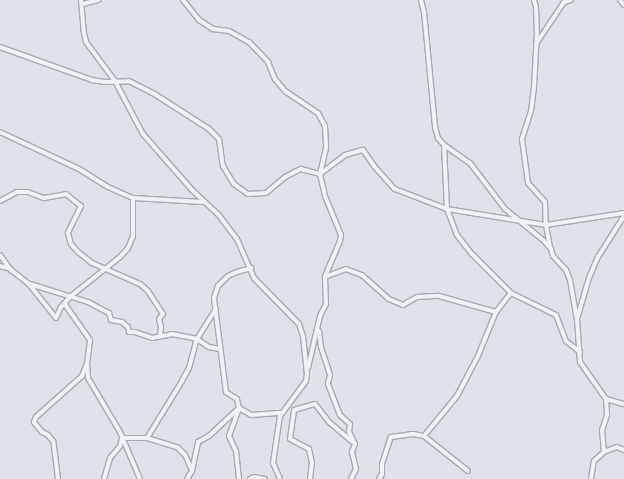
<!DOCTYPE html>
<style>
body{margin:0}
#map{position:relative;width:624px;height:479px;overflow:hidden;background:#dde3e8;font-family:"Open Sans",sans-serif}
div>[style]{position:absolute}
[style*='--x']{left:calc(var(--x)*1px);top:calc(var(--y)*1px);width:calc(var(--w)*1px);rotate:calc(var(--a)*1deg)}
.roads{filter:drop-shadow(1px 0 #a2aab2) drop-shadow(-1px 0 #a2aab2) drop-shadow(0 1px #a2aab2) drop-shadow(0 -1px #a2aab2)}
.minor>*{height:4px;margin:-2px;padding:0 2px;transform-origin:2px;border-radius:2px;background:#f0f3f6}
span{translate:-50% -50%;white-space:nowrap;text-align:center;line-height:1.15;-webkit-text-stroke:4px #edf1f6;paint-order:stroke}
</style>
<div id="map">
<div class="roads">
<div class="minor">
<div style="--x:81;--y:0;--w:33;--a:85"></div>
<div style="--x:84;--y:33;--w:9;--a:77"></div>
<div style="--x:86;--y:42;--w:49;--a:53.4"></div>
<div style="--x:115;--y:81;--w:60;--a:62.2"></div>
<div style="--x:143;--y:134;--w:74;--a:48.8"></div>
<div style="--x:192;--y:190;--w:35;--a:43"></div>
<div style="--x:218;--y:214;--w:31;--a:53"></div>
<div style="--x:237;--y:239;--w:43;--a:66.4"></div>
<div style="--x:254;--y:278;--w:64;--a:45.6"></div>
<div style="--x:299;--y:324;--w:13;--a:72"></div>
<div style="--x:303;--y:336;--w:37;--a:84"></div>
<div style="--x:307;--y:373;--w:8;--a:97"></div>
<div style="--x:306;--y:381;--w:44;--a:126.6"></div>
<div style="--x:280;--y:416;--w:48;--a:98.5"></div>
<div style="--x:273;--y:463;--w:17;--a:66"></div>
<div style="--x:183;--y:0;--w:26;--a:51"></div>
<div style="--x:199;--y:20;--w:17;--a:33"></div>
<div style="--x:213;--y:29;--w:16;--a:7"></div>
<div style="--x:229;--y:31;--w:23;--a:29"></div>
<div style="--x:249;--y:42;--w:28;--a:46"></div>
<div style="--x:268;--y:62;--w:18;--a:68"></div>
<div style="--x:275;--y:79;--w:16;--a:50"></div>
<div style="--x:285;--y:91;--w:40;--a:34"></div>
<div style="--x:318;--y:113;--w:15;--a:62"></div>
<div style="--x:325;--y:126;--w:22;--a:87"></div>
<div style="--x:326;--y:148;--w:27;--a:103"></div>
<div style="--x:320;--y:174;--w:23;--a:77"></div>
<div style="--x:325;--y:196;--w:42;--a:67.7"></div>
<div style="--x:341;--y:235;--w:6;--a:99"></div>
<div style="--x:340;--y:241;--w:39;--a:113"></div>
<div style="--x:325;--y:277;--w:27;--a:88"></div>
<div style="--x:326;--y:304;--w:13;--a:117"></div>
<div style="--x:320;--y:316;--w:53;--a:103"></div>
<div style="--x:421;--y:0;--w:12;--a:76"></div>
<div style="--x:424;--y:12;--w:116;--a:84.5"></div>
<div style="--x:435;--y:127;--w:11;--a:75"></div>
<div style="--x:438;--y:138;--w:9;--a:49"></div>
<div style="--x:444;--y:145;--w:32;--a:35"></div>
<div style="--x:470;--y:163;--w:58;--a:52.7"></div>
<div style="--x:505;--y:209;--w:49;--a:39.2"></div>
<div style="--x:543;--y:240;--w:12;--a:48"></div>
<div style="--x:551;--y:249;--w:7;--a:74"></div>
<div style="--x:553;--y:256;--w:19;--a:47"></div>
<div style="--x:566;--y:270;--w:11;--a:68"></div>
<div style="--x:570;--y:280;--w:40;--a:80"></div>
<div style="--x:577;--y:319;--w:43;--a:86"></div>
<div style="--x:580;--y:362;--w:45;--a:54.9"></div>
<div style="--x:606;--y:399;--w:16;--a:86"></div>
<div style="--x:607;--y:415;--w:16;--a:108"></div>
<div style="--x:602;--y:430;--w:22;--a:85"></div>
<div style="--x:534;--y:0;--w:7;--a:74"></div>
<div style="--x:536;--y:7;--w:25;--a:88"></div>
<div style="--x:537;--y:32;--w:55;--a:93.1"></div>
<div style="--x:534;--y:87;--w:24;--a:97"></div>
<div style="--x:531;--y:111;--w:29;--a:108"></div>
<div style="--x:522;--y:139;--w:44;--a:82.2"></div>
<div style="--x:528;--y:183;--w:25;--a:48"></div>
<div style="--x:545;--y:202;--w:23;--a:88"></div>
<div style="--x:546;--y:225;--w:23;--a:80"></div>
<div style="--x:620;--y:0;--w:6;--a:51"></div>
<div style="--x:83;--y:4;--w:16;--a:-15"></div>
<div style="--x:536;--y:44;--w:50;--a:-56.3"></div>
<div style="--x:564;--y:2;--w:7;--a:-16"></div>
<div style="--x:0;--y:47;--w:98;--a:19.7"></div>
<div style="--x:92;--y:80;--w:12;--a:9"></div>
<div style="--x:104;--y:82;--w:25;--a:-2"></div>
<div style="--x:129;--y:81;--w:30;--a:27"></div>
<div style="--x:156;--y:95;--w:63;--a:32.7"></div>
<div style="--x:209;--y:129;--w:14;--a:45"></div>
<div style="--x:219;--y:139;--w:27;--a:82"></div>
<div style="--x:223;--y:166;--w:21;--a:59"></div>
<div style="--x:234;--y:184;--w:17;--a:36"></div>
<div style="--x:248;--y:194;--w:18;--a:-3"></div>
<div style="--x:266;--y:193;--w:25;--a:-40"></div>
<div style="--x:285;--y:177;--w:18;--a:-27"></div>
<div style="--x:301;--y:169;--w:20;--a:15"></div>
<div style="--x:0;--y:132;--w:87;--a:25.1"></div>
<div style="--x:79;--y:169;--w:34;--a:32"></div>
<div style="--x:108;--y:187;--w:27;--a:24"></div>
<div style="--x:133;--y:198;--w:70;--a:3.3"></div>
<div style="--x:444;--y:145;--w:64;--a:87.3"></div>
<div style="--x:447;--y:209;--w:28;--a:69"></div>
<div style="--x:457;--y:235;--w:24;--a:52"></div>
<div style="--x:472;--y:254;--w:55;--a:45"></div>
<div style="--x:511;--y:293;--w:50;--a:26.1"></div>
<div style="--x:556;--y:315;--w:28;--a:69"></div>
<div style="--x:566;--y:341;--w:18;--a:38"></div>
<div style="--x:320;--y:174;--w:31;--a:-37"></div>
<div style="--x:345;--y:155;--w:19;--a:-16"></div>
<div style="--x:363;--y:150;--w:19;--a:55"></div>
<div style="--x:374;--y:166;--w:31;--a:48"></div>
<div style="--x:395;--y:189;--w:56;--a:21"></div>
<div style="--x:447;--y:209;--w:100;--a:9.2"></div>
<div style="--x:546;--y:225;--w:79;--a:-8.7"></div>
<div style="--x:0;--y:201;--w:19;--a:-28"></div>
<div style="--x:17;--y:192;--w:11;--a:0"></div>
<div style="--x:28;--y:192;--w:17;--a:21"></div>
<div style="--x:44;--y:198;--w:22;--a:-10"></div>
<div style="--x:66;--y:194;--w:19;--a:39"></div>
<div style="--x:81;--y:206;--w:30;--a:116"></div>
<div style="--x:68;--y:233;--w:11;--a:75"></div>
<div style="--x:71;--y:244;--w:11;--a:49"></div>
<div style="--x:78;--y:252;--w:18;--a:38"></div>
<div style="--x:92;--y:263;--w:52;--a:23.6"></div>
<div style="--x:140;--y:284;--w:11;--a:41"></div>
<div style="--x:148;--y:291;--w:27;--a:57"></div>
<div style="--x:163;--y:314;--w:6;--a:129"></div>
<div style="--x:159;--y:319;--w:8;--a:76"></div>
<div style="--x:161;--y:327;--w:9;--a:96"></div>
<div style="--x:0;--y:255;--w:19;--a:54"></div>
<div style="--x:11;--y:270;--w:23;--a:38"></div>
<div style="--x:29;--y:284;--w:43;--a:51.5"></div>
<div style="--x:56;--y:318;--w:12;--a:-66"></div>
<div style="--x:61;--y:307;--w:15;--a:-48"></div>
<div style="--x:71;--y:296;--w:63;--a:-38.5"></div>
<div style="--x:120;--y:257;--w:12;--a:-48"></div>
<div style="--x:128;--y:248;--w:13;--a:-67"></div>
<div style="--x:133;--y:236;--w:38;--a:-90"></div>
<div style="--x:0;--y:266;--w:11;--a:15"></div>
<div style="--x:325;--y:277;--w:22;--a:-21"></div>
<div style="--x:346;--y:269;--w:17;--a:21"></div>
<div style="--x:362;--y:275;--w:36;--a:42"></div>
<div style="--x:389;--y:299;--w:15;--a:23"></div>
<div style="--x:403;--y:305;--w:16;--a:-30"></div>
<div style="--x:417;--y:297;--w:22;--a:-3"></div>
<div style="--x:439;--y:296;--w:59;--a:15.7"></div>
<div style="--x:496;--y:312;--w:24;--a:-52"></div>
<div style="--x:30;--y:284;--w:61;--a:17.2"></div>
<div style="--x:88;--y:302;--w:24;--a:28"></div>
<div style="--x:109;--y:313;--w:7;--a:74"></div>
<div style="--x:111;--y:320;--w:11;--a:10"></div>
<div style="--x:122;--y:322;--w:8;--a:40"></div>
<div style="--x:128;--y:327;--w:5;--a:79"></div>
<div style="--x:129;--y:332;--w:6;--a:0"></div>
<div style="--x:135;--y:332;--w:18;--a:19"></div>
<div style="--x:152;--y:338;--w:20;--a:-11"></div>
<div style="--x:172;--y:334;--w:25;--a:11"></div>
<div style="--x:197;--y:339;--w:14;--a:34"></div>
<div style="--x:209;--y:347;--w:11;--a:10"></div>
<div style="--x:64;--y:303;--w:45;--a:54.9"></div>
<div style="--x:90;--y:340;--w:24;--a:97"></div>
<div style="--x:87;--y:364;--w:14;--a:86"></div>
<div style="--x:88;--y:378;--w:63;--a:59.3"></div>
<div style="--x:120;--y:432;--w:51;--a:66.9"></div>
<div style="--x:578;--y:316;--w:40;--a:-74"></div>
<div style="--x:589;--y:278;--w:23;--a:-67"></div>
<div style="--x:598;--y:257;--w:49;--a:-57.6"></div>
<div style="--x:319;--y:331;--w:16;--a:83"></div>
<div style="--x:321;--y:347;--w:29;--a:72"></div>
<div style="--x:330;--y:375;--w:9;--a:103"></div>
<div style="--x:328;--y:384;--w:33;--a:69"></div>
<div style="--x:340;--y:415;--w:13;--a:42"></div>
<div style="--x:350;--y:424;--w:8;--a:97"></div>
<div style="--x:349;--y:432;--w:13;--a:63"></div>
<div style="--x:355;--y:444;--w:9;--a:111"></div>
<div style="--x:352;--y:452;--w:17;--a:77"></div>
<div style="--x:356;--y:469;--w:11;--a:117"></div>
<div style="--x:606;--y:399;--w:19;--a:16"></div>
<div style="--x:424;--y:436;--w:52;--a:-50.5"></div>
<div style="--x:457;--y:396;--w:45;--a:-62.3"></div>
<div style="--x:478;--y:356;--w:48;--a:-67.8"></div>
<div style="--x:122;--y:438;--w:25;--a:0"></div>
<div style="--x:147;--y:438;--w:31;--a:17"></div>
<div style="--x:177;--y:447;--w:11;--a:45"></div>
<div style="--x:185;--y:455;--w:17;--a:65"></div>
<div style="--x:147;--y:438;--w:67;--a:-58.4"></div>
<div style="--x:182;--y:381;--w:15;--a:-62"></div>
<div style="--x:189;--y:368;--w:30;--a:-75"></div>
<div style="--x:197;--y:339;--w:36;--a:-58"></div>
<div style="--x:58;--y:479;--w:38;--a:-97"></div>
<div style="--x:53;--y:441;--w:8;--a:-130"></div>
<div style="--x:48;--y:435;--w:7;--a:-153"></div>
<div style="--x:42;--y:432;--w:13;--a:-129"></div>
<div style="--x:34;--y:422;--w:5;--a:-68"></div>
<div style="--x:36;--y:417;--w:62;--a:-41.7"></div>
<div style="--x:82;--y:376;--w:11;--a:-68"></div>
<div style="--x:104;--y:479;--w:22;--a:-74"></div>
<div style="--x:110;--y:458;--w:16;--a:-50"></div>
<div style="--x:120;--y:446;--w:7;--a:-74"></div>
<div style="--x:187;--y:479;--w:9;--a:-58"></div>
<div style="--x:192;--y:471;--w:30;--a:-78"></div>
<div style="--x:198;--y:442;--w:13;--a:-29"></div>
<div style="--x:209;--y:436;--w:41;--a:-43"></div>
<div style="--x:239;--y:408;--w:14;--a:30"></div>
<div style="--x:251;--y:415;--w:31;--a:-4"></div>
<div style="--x:239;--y:479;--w:28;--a:-96"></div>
<div style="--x:236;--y:451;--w:17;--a:-115"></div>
<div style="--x:229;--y:436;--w:30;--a:-70"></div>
<div style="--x:239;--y:408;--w:9;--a:-103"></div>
<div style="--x:237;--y:399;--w:13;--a:-148"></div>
<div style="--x:226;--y:392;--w:95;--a:-97.3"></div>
<div style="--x:214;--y:298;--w:13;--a:-72"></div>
<div style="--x:218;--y:286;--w:14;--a:-45"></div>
<div style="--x:228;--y:276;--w:10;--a:-24"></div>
<div style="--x:237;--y:272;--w:15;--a:-16"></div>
<div style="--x:250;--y:479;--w:4;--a:-27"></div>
<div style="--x:254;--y:477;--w:11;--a:10"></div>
<div style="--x:310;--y:479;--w:16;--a:-83"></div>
<div style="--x:312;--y:463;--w:14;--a:-102"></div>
<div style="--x:309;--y:449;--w:21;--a:-152"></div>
<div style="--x:290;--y:439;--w:29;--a:-82"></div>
<div style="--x:294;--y:410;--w:22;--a:-16"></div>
<div style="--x:315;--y:404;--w:23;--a:52"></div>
<div style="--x:329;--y:422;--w:31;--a:40"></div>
<div style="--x:379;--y:479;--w:6;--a:-59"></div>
<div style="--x:382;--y:474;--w:10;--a:-90"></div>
<div style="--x:382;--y:464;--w:28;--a:-72"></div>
<div style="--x:391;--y:437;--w:22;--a:-8"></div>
<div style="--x:413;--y:434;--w:11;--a:10"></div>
<div style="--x:424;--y:436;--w:56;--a:38.5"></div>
<div style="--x:591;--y:479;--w:18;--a:-81"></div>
<div style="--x:594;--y:461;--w:13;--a:-42"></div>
<div style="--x:604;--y:452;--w:14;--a:-21"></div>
<div style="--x:617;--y:447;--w:8;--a:23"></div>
</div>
</div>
</div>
